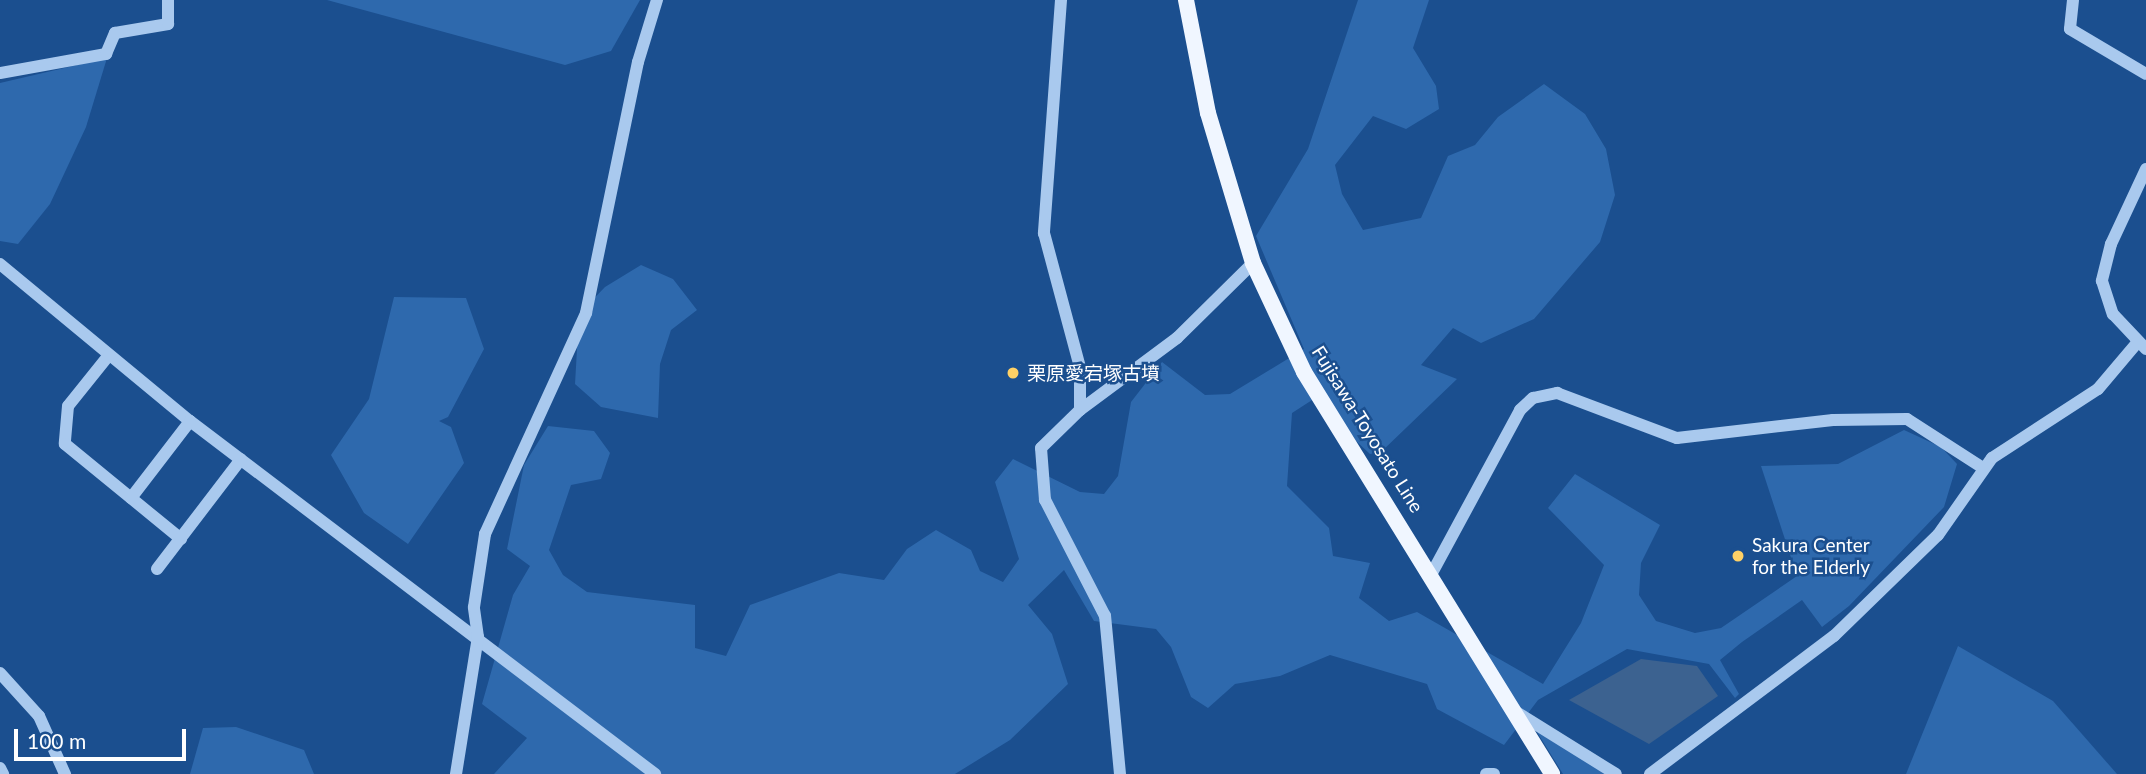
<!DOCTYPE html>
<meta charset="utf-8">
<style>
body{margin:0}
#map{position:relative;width:2146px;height:774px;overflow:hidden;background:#1b4f8f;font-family:Lato,"Noto Sans JP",sans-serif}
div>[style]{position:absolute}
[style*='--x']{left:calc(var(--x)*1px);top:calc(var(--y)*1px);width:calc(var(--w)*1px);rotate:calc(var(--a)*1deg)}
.green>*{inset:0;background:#2e69ad}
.water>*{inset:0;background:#3c6290}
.minor>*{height:12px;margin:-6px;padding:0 6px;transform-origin:6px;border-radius:6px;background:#a9c9ee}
.major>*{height:16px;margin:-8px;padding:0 8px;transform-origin:8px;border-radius:8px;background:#f0f6ff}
.dots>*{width:19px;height:19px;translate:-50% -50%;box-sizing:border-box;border:4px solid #1b4f8f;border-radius:50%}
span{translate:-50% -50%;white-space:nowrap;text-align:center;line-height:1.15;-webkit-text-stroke:5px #1b4f8f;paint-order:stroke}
.poi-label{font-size:19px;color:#fff}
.left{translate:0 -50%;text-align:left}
.street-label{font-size:19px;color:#fff}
.scale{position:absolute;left:14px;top:729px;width:172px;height:32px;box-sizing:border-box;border:4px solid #fff;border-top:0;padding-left:9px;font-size:21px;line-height:24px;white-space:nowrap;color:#fff;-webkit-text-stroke:5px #1b4f8f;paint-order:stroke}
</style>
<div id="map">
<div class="green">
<div style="clip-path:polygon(327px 0,640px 0,611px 51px,565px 65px)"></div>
<div style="clip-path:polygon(1358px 0,1429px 0,1413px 48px,1436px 86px,1439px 109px,1406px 129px,1373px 116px,1335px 165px,1342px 194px,1363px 230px,1421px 218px,1448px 156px,1475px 145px,1498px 117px,1544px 84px,1585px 114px,1606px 149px,1615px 195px,1600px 242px,1534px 319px,1481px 343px,1453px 328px,1421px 365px,1457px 379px,1381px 452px,1370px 454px,1356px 441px,1323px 393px,1292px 413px,1287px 486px,1329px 528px,1333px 556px,1370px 563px,1359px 598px,1389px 621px,1417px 612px,1543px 684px,1581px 623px,1604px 565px,1548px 508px,1575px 474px,1660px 525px,1641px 563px,1639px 595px,1656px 621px,1695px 633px,1721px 628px,1797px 576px,1761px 466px,1838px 464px,1904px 430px,1941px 447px,1957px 464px,1944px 507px,1849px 606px,1822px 627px,1802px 600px,1742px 642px,1720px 660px,1739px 694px,1735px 698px,1709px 664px,1627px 649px,1538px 700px,1504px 745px,1437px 709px,1427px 684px,1330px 655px,1280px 676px,1235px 684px,1208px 708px,1191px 697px,1171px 647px,1156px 629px,1094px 621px,1064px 570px,1028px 605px,1052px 634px,1068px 684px,1010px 740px,955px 774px,494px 774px,527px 738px,482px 704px,513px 595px,530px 566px,507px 549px,524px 465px,548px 426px,594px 431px,610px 453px,601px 479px,571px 485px,549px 550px,563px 575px,587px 592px,695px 605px,695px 648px,726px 656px,750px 605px,839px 573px,884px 580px,907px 549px,936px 530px,971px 550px,980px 571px,1003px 582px,1019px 559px,995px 482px,1013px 459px,1080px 492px,1104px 494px,1118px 476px,1131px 402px,1162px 362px,1205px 395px,1230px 394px,1304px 349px,1256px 236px,1308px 149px)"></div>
<div style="clip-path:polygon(107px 58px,86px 127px,50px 204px,18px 244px,0 241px,0 83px)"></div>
<div style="clip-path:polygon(641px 265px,673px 279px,697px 310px,671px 330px,660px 364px,658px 418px,601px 407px,575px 384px,579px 314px,605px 287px)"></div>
<div style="clip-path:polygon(394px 297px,466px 298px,484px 349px,448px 417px,439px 421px,451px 427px,464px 463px,408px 544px,364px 513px,331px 455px,369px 399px)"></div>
<div style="clip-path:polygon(1958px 646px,2053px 701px,2117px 774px,1906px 774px)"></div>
<div style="clip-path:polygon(236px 727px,304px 750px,314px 774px,190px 774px,203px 728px)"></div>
<div style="clip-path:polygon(1537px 732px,1608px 774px,1563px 774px)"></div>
</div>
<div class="water">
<div style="clip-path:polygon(1641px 659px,1697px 666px,1718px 696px,1649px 744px,1569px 700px)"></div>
</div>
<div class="minor">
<div style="--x:1061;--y:0;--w:234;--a:94.2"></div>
<div style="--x:1044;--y:233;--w:139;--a:75"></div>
<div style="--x:1080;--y:367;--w:43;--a:90"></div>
<div style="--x:2073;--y:0;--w:29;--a:96"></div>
<div style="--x:2070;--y:29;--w:88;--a:30.6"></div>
<div style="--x:0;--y:73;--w:108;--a:-10.2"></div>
<div style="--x:106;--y:54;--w:23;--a:-67"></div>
<div style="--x:115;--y:33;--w:54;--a:-9.6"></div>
<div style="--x:168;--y:24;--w:24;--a:-90"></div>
<div style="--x:2146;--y:169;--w:83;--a:115"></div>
<div style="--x:2111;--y:244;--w:38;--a:104"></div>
<div style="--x:2102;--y:281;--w:35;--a:72"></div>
<div style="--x:2113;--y:314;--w:48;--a:46.7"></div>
<div style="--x:0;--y:264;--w:246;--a:39.6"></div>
<div style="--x:190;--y:421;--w:584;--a:37.2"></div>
<div style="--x:109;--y:355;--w:65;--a:128.8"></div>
<div style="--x:68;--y:406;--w:38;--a:95"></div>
<div style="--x:65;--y:444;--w:150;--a:39.3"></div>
<div style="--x:131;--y:498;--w:97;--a:-52.5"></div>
<div style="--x:157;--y:569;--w:138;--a:-52.6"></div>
<div style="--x:1432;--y:573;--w:185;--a:-61.6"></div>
<div style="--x:1520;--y:410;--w:18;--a:-43"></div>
<div style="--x:1533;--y:398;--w:25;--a:-12"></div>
<div style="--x:1557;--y:393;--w:128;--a:20.6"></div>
<div style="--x:1677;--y:438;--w:157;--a:-6.6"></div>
<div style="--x:1833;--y:420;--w:74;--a:-0.8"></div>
<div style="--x:1907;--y:419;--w:90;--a:32.8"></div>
<div style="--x:0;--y:673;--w:58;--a:47.8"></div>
<div style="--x:39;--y:716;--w:64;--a:65.9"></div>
<div style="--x:1513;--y:710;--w:121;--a:31.9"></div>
<div style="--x:0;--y:768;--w:7;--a:63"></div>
<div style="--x:456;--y:774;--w:139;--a:-80.9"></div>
<div style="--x:478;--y:637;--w:30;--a:-98"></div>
<div style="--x:474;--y:607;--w:74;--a:-81.4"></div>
<div style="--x:485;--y:534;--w:243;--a:-65.4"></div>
<div style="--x:586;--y:313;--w:256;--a:-78.3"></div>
<div style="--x:638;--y:62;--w:65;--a:-73"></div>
<div style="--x:1120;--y:774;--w:159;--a:-95.4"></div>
<div style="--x:1105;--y:616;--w:131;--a:-117.3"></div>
<div style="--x:1045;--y:500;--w:52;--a:-94.4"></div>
<div style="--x:1041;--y:448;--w:54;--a:-44.3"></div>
<div style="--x:1080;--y:410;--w:121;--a:-36.6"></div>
<div style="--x:1177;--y:338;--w:107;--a:-44.6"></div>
<div style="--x:1486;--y:774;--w:8;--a:0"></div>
<div style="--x:1650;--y:774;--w:230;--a:-36.9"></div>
<div style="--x:1834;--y:636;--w:145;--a:-44.2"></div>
<div style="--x:1938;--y:535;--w:94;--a:-55"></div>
<div style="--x:1992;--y:458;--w:126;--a:-33.1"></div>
<div style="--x:2098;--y:389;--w:60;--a:-49.7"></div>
</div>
<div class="major">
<div style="--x:1186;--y:0;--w:115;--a:79"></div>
<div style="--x:1208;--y:113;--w:157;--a:73.3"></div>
<div style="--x:1253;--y:263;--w:120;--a:64.9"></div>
<div style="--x:1304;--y:372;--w:472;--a:58.3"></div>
</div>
<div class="dots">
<div style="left:1013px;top:373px;background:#ffd166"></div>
<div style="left:1738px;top:556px;background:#ffd166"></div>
</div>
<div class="poi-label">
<span class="left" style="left:1027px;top:373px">栗原愛宕塚古墳</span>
<span class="left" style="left:1752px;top:556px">Sakura Center<br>for the Elderly</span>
</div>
<div class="street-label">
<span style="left:1368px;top:429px;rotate:58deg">Fujisawa-Toyosato Line</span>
</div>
<div class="scale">100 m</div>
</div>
